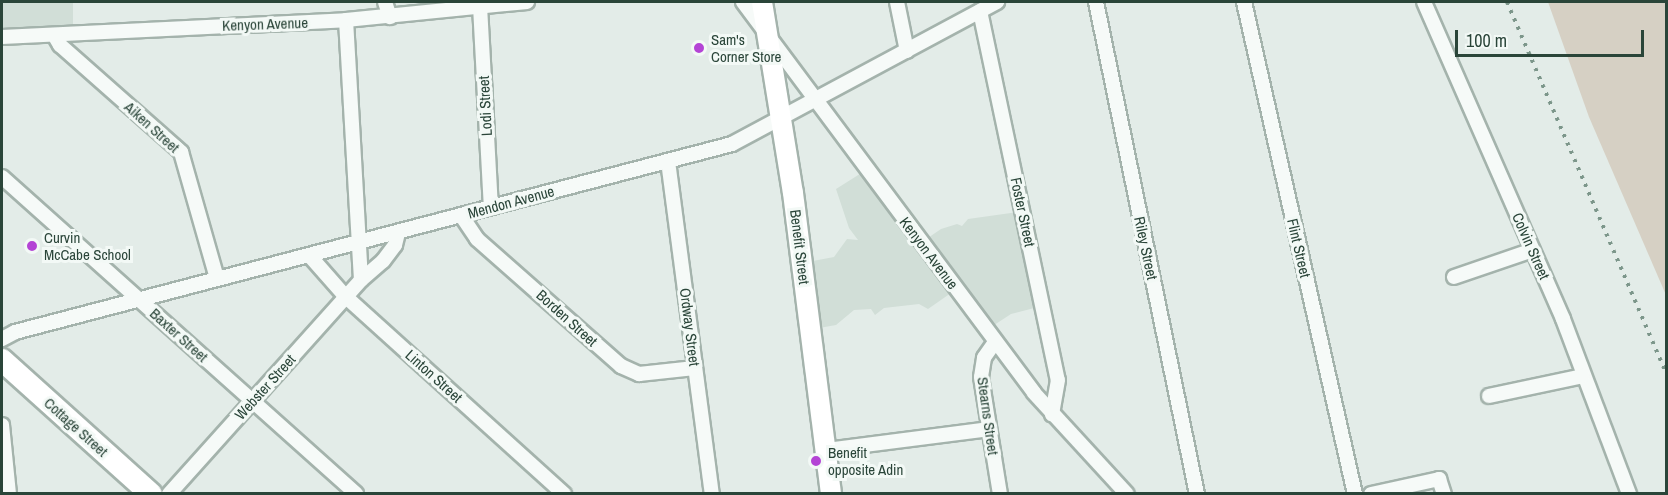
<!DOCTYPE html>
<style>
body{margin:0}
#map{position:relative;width:1668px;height:495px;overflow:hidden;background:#e3ece8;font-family:"Archivo Narrow",sans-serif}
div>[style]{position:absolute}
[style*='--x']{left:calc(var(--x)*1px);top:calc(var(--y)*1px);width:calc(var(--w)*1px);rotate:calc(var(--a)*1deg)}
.built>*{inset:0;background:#d1ded7;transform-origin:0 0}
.green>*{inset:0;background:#d6d0c4}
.roads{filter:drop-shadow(2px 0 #a4b3ac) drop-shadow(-2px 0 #a4b3ac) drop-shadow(0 2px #a4b3ac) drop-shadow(0 -2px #a4b3ac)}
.street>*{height:14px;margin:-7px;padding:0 7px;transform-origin:7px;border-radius:7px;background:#f6faf8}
.secondary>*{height:20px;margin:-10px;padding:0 10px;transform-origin:10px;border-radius:10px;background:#fff}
.primary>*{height:22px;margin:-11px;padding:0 11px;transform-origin:11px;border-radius:11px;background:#fff}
.rail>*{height:4px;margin-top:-2px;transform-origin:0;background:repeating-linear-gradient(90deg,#7c968a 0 3px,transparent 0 9px)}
.dots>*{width:16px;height:16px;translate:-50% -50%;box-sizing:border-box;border:3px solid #f3f9f6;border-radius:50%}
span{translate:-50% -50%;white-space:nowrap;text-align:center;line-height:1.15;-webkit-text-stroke:6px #f3f9f6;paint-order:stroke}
.street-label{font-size:15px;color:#2a4539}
.poi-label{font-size:15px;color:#2a4539}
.left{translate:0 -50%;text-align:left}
.frame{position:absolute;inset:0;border:3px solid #2a4539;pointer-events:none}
.scale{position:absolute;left:1455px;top:30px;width:189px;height:27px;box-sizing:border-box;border:3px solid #2a4539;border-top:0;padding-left:8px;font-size:18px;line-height:21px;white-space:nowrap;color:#2a4539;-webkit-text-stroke:4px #f3f9f6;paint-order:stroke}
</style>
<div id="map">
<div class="built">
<div style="left:2px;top:2px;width:71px;height:35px"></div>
<div style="clip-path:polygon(863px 172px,919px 244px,941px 229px,957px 224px,962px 226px,968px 219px,1018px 212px,1038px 307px,1011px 314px,982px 333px,951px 293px,928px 309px,919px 304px,884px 308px,875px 315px,871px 309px,854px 310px,836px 325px,808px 330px,797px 264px,834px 257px,847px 239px,858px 240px,849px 228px,836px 189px)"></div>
</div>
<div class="green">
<div style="clip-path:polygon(1548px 2px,1666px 2px,1666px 295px,1589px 117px)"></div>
</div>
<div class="roads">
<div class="street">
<div style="--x:385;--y:2;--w:16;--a:72"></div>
<div style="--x:743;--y:2;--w:487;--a:53.3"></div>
<div style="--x:1034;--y:393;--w:137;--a:47.4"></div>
<div style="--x:897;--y:2;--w:50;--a:78.5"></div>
<div style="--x:1096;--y:2;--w:502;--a:78.4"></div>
<div style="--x:1244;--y:2;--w:504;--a:77.29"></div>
<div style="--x:1424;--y:2;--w:346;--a:66.3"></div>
<div style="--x:1563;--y:319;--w:187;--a:69.3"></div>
<div style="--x:480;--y:6;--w:200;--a:86.9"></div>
<div style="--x:980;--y:11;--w:377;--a:78.1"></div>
<div style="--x:1058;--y:380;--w:35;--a:100"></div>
<div style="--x:346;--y:20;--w:260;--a:86.7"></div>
<div style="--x:54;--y:35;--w:12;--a:59"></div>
<div style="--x:60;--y:45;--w:162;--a:41.5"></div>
<div style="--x:181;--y:152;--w:131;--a:74.1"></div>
<div style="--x:2;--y:37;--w:344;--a:-2.8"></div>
<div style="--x:346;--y:20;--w:182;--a:-5.7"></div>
<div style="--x:668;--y:161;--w:336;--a:82.5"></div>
<div style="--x:2;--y:177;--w:475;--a:41.8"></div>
<div style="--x:461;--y:215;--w:29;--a:56"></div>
<div style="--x:477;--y:239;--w:192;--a:41.4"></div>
<div style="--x:621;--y:366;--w:20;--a:24"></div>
<div style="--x:639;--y:374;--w:56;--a:-6.1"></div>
<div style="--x:309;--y:255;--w:56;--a:48.6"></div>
<div style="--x:346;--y:297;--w:294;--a:42.1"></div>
<div style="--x:1454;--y:277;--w:83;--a:-18.9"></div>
<div style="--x:2;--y:339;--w:15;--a:-28"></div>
<div style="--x:15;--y:332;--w:741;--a:-14.69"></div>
<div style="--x:732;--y:144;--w:301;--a:-28.2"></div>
<div style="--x:995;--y:342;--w:19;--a:125"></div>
<div style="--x:984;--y:358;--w:19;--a:99"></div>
<div style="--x:981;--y:377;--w:119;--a:80.8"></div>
<div style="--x:1489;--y:396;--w:96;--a:-12"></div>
<div style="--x:2;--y:425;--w:69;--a:84.2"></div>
<div style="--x:826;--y:450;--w:164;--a:-7.3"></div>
<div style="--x:169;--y:494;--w:288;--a:-48.1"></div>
<div style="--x:361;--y:280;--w:29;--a:-41"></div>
<div style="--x:383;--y:261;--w:20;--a:-53"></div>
<div style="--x:395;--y:245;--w:12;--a:-76"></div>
<div style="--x:1371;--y:494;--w:70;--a:-12.4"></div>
<div style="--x:1439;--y:479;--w:16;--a:72"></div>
</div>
<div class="secondary">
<div style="--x:762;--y:2;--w:193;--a:80.8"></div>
<div style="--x:793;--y:193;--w:303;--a:82.8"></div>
</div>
<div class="primary">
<div style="--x:2;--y:360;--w:200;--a:42"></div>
</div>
</div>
<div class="rail">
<div style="--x:1507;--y:2;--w:404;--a:66.8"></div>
</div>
<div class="dots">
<div style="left:699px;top:48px;background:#b444d5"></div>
<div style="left:32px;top:246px;background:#b444d5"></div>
<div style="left:816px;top:461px;background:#b444d5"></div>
</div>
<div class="street-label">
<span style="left:265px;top:24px;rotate:-2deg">Kenyon Avenue</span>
<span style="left:485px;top:106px;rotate:-93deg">Lodi Street</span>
<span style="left:152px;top:127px;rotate:42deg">Aiken Street</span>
<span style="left:511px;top:202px;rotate:-15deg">Mendon Avenue</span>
<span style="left:1023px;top:212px;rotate:78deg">Foster Street</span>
<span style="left:1531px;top:246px;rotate:66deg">Colvin Street</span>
<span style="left:800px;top:247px;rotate:83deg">Benefit Street</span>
<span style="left:1146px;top:248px;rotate:78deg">Riley Street</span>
<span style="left:1299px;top:248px;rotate:77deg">Flint Street</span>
<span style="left:929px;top:253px;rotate:53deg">Kenyon Avenue</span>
<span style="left:567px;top:318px;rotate:42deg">Borden Street</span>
<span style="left:690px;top:327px;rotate:83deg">Ordway Street</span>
<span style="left:179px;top:335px;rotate:42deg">Baxter Street</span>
<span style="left:434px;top:376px;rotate:42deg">Linton Street</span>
<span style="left:265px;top:387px;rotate:-48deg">Webster Street</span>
<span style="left:988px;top:416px;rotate:82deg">Stearns Street</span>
<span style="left:76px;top:427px;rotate:42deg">Cottage Street</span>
</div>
<div class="poi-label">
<span class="left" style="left:711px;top:48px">Sam's<br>Corner Store</span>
<span class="left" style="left:44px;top:246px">Curvin<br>McCabe School</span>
<span class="left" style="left:828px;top:461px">Benefit<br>opposite Adin</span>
</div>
<div class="frame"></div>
<div class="scale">100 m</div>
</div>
